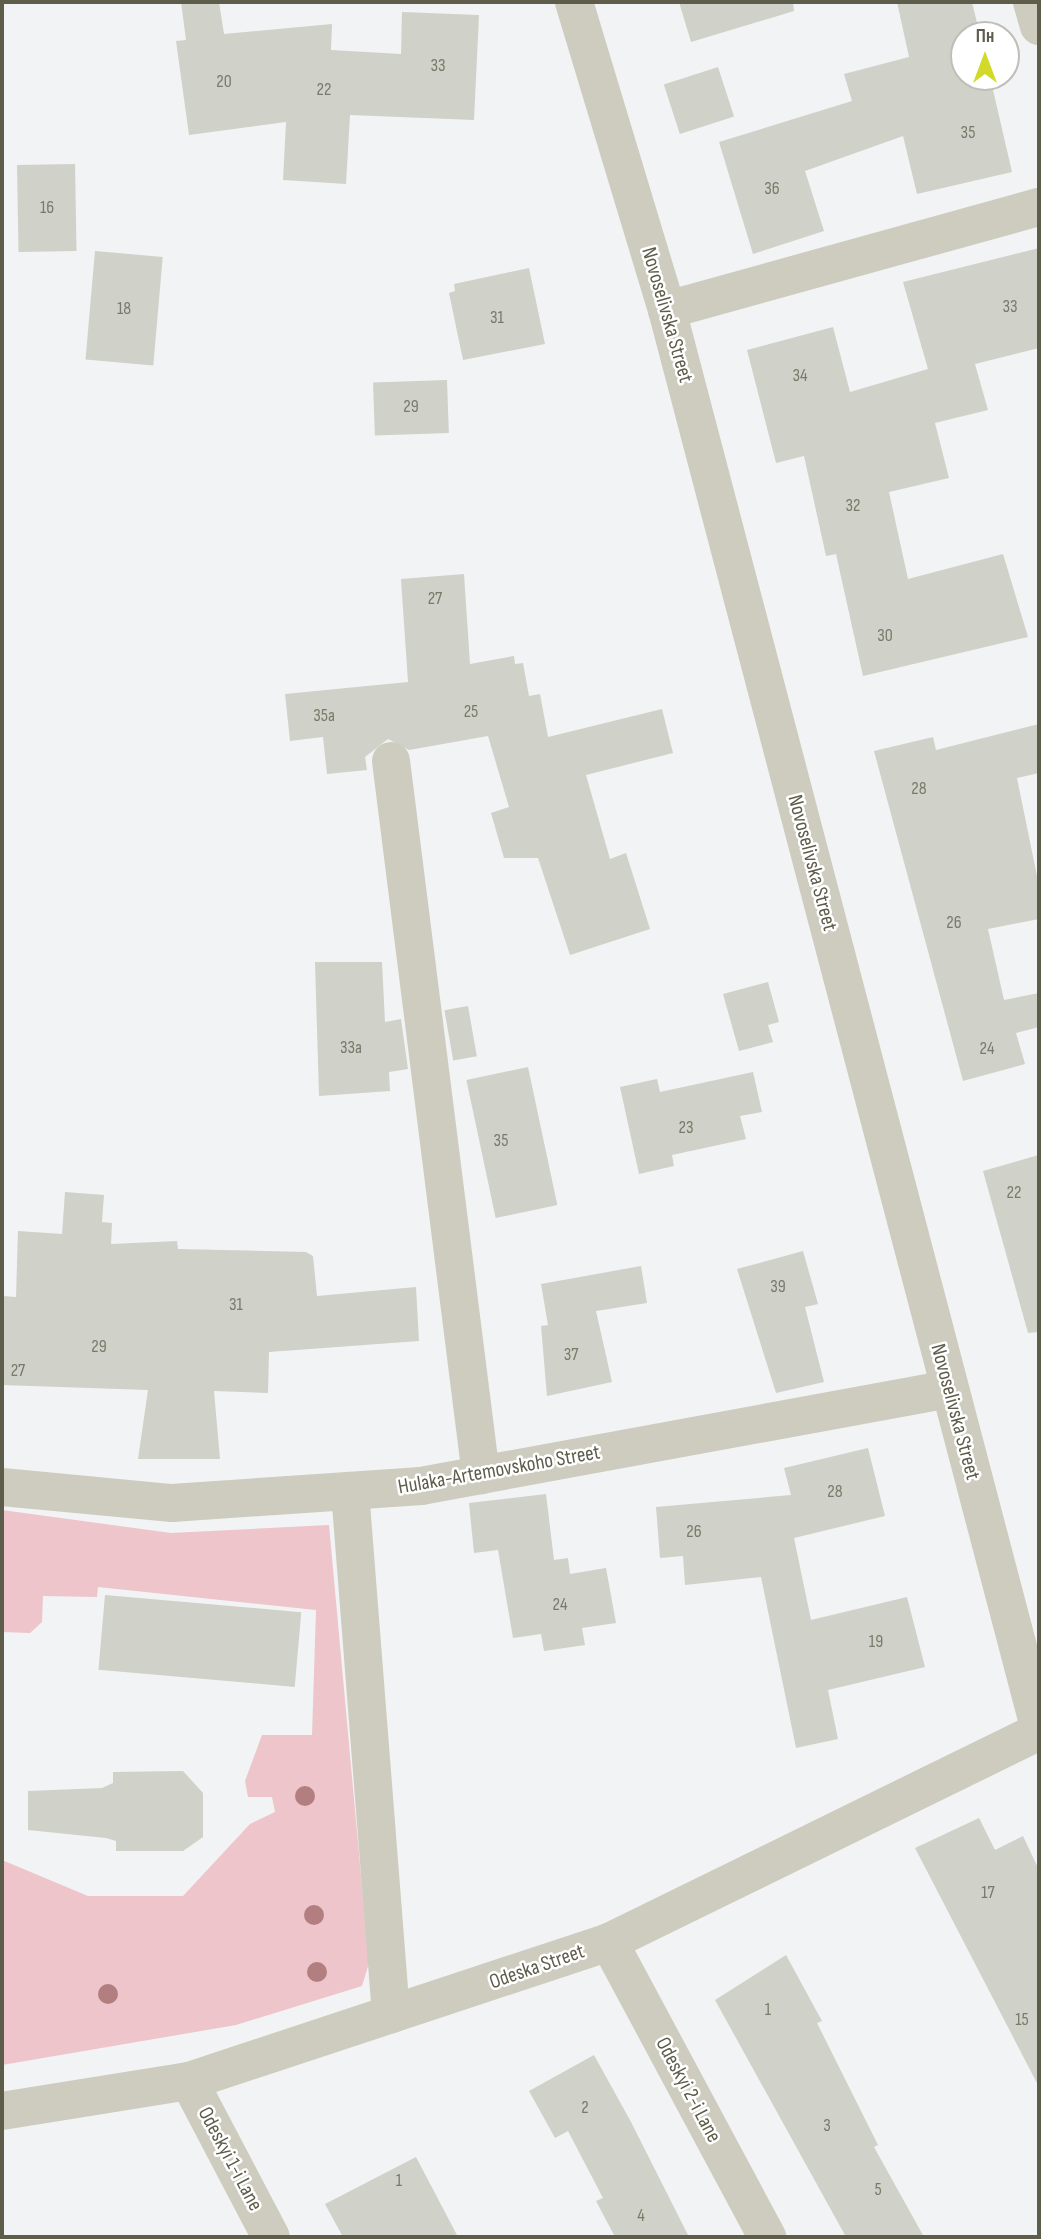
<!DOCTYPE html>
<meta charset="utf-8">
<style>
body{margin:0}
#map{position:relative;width:1041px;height:2239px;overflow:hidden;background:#f2f3f4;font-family:"Sofia Sans Condensed",sans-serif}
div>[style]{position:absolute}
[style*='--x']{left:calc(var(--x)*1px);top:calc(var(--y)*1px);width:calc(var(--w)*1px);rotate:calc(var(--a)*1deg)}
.green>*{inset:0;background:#edc5cb}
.building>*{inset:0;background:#d0d1c9;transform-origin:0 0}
.minor>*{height:38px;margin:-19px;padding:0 19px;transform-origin:19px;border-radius:19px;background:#cdccbf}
.trees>*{width:20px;height:20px;margin:-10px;border-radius:50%;background:#b27e80}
span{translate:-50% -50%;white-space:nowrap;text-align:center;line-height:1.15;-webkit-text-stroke:5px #fff;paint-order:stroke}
.number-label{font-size:18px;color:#7a7a6a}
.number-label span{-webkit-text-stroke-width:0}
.street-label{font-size:21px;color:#5e5d4b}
.frame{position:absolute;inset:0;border:4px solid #5e5d4b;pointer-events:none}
.north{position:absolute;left:950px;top:21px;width:70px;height:70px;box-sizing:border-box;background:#fff;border:2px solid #bfbeb7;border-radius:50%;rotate:0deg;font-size:19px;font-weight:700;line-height:28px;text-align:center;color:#5e5d4b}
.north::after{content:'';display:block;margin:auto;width:24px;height:32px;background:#d2d928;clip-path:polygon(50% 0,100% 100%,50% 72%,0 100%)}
</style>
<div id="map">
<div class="green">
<div style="clip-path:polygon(2px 1510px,171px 1533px,329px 1525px,369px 1963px,362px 1986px,236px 2025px,2px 2065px,2px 1860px,88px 1896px,183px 1896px,250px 1824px,275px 1812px,272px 1797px,248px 1797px,245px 1781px,262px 1735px,312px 1735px,316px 1610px,98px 1587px,97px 1597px,43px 1596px,42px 1622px,30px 1633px,2px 1632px)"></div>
</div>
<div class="building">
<div style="clip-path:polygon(181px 2px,219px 2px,224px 34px,332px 24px,331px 50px,401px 54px,402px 12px,479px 15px,474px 120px,350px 115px,346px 184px,283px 180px,286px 122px,189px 135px,176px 41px,186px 40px)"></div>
<div style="clip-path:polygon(679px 2px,793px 2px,794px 11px,691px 42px)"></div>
<div style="clip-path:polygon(897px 2px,972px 2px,980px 35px,964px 35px,964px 77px,990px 77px,1012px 172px,917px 194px,903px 136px,805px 171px,824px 231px,753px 254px,719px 142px,852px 101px,844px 74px,909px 57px)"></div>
<div style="left:718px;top:67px;width:52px;height:57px;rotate:72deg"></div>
<div style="left:75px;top:164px;width:87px;height:58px;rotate:89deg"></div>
<div style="clip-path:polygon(1039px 248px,1039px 348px,975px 364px,988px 410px,935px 423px,949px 478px,889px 492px,908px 579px,1003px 554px,1028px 637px,863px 676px,836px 554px,826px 556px,804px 456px,776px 463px,747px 350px,833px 327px,850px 392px,928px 369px,903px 282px)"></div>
<div style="left:95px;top:251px;width:68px;height:109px;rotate:5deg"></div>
<div style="clip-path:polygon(529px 268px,545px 344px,463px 360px,449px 293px,455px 291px,454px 284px)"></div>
<div style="left:447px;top:380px;width:53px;height:74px;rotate:88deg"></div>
<div style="clip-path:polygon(464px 574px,470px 664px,514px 656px,515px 664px,523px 663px,529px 696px,540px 694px,548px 737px,662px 709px,673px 753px,586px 775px,610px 859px,626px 853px,650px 929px,570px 955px,538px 858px,504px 858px,491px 813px,509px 807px,488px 736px,409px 750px,388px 739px,365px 757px,367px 770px,327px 774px,323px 737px,290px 741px,285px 694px,408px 682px,401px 579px)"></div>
<div style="clip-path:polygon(1039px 724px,1039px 773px,1017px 778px,1039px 886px,1039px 919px,988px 929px,1004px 1000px,1039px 993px,1039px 1027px,1016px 1033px,1025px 1064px,963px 1081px,874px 751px,933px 737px,936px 750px)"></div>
<div style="clip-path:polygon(315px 962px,382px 962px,385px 1022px,401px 1019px,408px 1069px,389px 1072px,390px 1091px,319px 1096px)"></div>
<div style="clip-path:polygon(768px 982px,779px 1022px,768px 1025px,773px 1042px,739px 1051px,723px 994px)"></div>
<div style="left:468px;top:1006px;width:51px;height:24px;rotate:80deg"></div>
<div style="left:528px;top:1067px;width:141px;height:63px;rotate:78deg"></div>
<div style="clip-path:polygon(753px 1072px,762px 1112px,740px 1116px,746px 1139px,672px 1155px,674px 1166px,639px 1174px,620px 1087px,657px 1079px,660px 1092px)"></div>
<div style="clip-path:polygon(1039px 1155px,1039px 1332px,1028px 1333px,983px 1171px)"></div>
<div style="clip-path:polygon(65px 1192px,104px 1195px,102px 1222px,112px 1223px,111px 1244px,177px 1241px,178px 1249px,306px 1252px,313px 1256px,317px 1296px,416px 1287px,419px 1341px,269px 1352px,268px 1393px,214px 1391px,220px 1459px,138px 1459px,148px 1390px,2px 1385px,2px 1296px,16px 1297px,18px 1231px,62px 1234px)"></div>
<div style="clip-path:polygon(803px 1251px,818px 1304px,805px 1307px,824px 1382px,776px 1393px,737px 1269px)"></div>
<div style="clip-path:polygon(641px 1266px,647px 1303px,596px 1311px,612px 1382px,547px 1396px,541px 1326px,548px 1325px,541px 1284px)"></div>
<div style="clip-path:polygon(868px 1448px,885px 1516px,794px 1538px,811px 1620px,907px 1597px,925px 1667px,828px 1690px,838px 1739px,796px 1748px,761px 1577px,685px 1585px,683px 1556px,660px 1558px,656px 1507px,791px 1495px,784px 1468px)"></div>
<div style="clip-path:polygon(546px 1494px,554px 1560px,568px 1558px,570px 1574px,606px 1568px,616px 1623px,582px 1628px,585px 1645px,544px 1651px,541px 1634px,513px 1638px,498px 1550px,474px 1553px,469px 1503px)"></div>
<div style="left:105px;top:1595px;width:197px;height:75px;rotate:5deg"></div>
<div style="clip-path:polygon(183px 1771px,203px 1793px,203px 1837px,183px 1851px,116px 1851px,116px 1841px,106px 1838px,28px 1830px,28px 1791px,102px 1788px,113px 1783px,113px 1772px)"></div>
<div style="clip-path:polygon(979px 1818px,995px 1850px,1023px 1836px,1039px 1870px,1039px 2087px,915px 1848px)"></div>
<div style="clip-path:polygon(786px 1955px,822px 2021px,817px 2023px,878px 2145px,874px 2147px,924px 2237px,846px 2237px,715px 2000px)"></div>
<div style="clip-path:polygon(594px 2055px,631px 2122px,689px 2237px,615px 2237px,596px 2201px,603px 2198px,568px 2131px,555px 2138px,529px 2091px)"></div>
<div style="clip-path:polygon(416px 2157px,458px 2237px,343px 2237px,325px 2204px)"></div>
</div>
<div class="minor">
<div style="--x:574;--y:2;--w:322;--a:73.2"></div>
<div style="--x:667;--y:310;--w:1465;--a:75.29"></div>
<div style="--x:1032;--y:2;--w:25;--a:74"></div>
<div style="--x:667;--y:310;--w:386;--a:-15.5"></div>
<div style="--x:391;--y:761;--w:720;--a:82.82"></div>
<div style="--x:2;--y:1487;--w:171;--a:5.4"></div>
<div style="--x:172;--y:1503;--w:250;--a:-3.9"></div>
<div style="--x:421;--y:1486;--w:537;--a:-10.41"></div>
<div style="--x:350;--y:1491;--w:525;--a:85.52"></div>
<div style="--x:609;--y:1942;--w:335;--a:61.8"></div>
<div style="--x:189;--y:2081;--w:176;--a:62.3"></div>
<div style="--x:2;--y:2111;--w:189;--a:-9.1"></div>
<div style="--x:189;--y:2081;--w:442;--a:-18.3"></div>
<div style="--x:609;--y:1942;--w:479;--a:-26.1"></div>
</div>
<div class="trees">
<div style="left:305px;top:1796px"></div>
<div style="left:314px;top:1915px"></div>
<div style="left:317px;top:1972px"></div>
<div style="left:108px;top:1994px"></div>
</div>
<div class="number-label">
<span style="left:438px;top:66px">33</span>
<span style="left:224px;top:82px">20</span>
<span style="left:324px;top:90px">22</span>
<span style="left:968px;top:133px">35</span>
<span style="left:772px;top:189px">36</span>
<span style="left:47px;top:208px">16</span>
<span style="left:1010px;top:307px">33</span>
<span style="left:124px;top:309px">18</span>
<span style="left:497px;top:318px">31</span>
<span style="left:800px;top:376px">34</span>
<span style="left:411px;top:407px">29</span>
<span style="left:853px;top:506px">32</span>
<span style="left:435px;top:599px">27</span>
<span style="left:885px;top:636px">30</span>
<span style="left:471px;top:712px">25</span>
<span style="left:324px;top:716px">35а</span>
<span style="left:919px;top:789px">28</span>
<span style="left:954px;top:923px">26</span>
<span style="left:351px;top:1048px">33а</span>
<span style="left:987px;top:1049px">24</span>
<span style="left:686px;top:1128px">23</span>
<span style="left:501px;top:1141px">35</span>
<span style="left:1014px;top:1193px">22</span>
<span style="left:778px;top:1287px">39</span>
<span style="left:236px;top:1305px">31</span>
<span style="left:99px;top:1347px">29</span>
<span style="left:571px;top:1355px">37</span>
<span style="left:18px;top:1371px">27</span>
<span style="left:835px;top:1492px">28</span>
<span style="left:694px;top:1532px">26</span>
<span style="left:560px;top:1605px">24</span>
<span style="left:876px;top:1642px">19</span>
<span style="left:988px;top:1893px">17</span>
<span style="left:768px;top:2010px">1</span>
<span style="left:1022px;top:2020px">15</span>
<span style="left:585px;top:2108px">2</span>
<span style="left:827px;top:2126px">3</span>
<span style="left:399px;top:2181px">1</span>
<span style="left:878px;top:2190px">5</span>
<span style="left:641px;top:2216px">4</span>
</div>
<div class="street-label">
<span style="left:667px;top:315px;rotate:74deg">Novoselivska Street</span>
<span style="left:812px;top:863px;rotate:75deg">Novoselivska Street</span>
<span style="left:955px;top:1412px;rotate:75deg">Novoselivska Street</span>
<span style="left:499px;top:1470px;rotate:-10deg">Hulaka-Artemovskoho Street</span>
<span style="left:537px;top:1967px;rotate:-19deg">Odeska Street</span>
<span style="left:688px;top:2090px;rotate:62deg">Odeskyi 2-i Lane</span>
<span style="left:230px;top:2159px;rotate:62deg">Odeskyi 1-i Lane</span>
</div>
<div class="frame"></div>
<div class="north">Пн</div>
</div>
